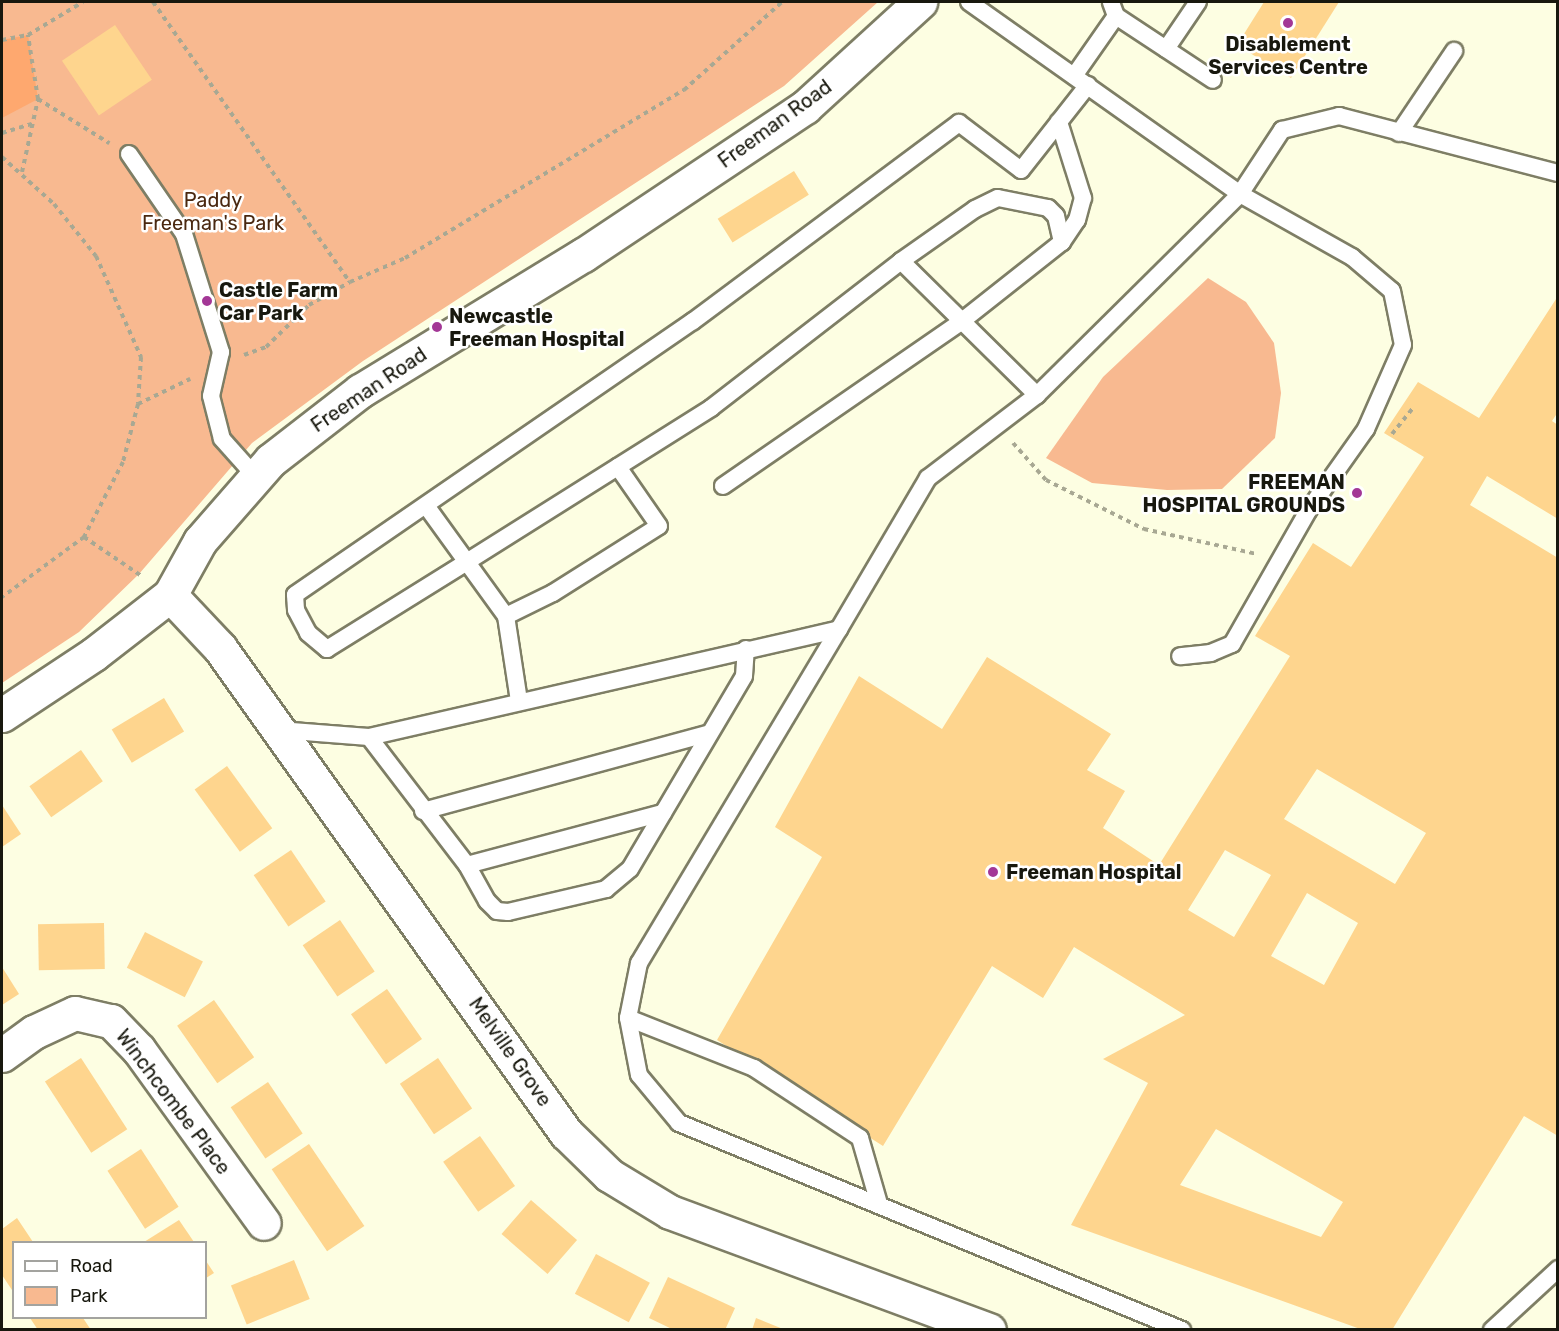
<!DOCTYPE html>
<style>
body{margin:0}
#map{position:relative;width:1559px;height:1331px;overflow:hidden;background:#fdfee2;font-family:Rubik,sans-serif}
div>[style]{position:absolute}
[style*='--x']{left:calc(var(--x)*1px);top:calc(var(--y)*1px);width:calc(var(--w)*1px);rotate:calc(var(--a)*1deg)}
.green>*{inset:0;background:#f8b990}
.forest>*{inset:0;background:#fea86f}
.building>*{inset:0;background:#fed58e;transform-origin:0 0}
.path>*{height:4px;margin-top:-2px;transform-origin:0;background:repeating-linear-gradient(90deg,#a8a893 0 4.5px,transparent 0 9px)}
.roads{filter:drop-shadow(2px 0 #7e7e65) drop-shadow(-2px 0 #7e7e65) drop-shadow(0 2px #7e7e65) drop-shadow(0 -2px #7e7e65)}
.service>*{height:16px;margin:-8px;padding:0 8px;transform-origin:8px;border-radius:8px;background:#fff}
.minor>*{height:33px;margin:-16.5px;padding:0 16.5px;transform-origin:16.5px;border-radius:16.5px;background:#fff}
.tertiary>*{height:33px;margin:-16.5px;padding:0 16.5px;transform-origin:16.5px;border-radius:16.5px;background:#fff}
.dots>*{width:16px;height:16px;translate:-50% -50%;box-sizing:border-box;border:3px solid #fff;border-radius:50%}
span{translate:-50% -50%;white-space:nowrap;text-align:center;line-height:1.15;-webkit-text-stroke:5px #fff;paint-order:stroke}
.poi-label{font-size:20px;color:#18180e;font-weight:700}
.left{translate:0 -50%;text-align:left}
.right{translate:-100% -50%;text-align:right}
.street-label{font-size:20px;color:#18180e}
.park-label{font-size:20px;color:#4a2810}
.frame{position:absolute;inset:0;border:3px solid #18180e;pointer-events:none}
.legend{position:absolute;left:12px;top:1241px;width:195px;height:78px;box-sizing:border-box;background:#fff;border:2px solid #a3a39f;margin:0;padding:8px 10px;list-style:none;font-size:18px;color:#18180e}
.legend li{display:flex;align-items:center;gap:12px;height:30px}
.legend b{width:30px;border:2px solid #a3a39f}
</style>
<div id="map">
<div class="green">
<div style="clip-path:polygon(2px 2px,878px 2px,784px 86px,363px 361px,252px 443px,139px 574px,79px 632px,2px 683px)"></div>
<div style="clip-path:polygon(1208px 278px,1246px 302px,1274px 343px,1281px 393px,1275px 438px,1222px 489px,1167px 490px,1092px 483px,1046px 458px,1103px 377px)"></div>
</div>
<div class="forest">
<div style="clip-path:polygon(28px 35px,38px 99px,2px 118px,2px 40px)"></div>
</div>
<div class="building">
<div style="clip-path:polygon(1264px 2px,1339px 2px,1291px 78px,1237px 45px)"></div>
<div style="left:115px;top:25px;width:66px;height:64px;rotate:56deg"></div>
<div style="left:794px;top:171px;width:28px;height:90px;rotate:58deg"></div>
<div style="clip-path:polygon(evenodd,1558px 296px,1558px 412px,1552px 421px,1558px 425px,1558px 519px,1487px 476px,1470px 505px,1558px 558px,1558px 1136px,1524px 1116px,1392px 1330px,1363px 1330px,1071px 1225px,1148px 1083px,1103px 1059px,1185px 1015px,1074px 947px,1043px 998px,992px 966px,883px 1146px,717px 1040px,822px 857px,775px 827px,859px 676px,942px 729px,987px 657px,1111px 734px,1087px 770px,1125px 791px,1103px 828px,1159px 865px,1290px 656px,1255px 636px,1313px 543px,1351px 567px,1424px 457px,1384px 433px,1418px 382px,1479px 418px,1558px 296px,1317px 769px,1426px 833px,1395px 884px,1284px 819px,1317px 769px,1558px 296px,1225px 850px,1271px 875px,1234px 937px,1188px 910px,1225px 850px,1558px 296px,1307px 893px,1358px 923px,1324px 985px,1271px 956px,1307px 893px,1558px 296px,1216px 1129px,1343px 1202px,1321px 1237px,1180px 1185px,1216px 1129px)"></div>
<div style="left:164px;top:698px;width:39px;height:61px;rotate:59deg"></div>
<div style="left:81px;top:750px;width:38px;height:63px;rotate:55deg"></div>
<div style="left:227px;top:766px;width:77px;height:40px;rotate:54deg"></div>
<div style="clip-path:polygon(2px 805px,21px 834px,2px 847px)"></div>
<div style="left:291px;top:850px;width:62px;height:45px;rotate:56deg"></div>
<div style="left:340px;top:920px;width:62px;height:45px;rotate:56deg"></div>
<div style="left:104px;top:923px;width:46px;height:66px;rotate:89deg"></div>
<div style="left:145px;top:932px;width:65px;height:40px;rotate:27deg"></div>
<div style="clip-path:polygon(2px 967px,19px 994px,2px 1005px)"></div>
<div style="left:387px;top:989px;width:61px;height:44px;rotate:55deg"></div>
<div style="left:214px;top:1000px;width:70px;height:45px;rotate:55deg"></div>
<div style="left:81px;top:1058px;width:85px;height:43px;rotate:57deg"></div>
<div style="left:438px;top:1058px;width:61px;height:46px;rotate:56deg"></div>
<div style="left:268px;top:1082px;width:62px;height:45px;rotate:56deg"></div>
<div style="left:480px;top:1136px;width:61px;height:45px;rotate:55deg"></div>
<div style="left:309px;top:1144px;width:99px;height:45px;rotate:56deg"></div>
<div style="left:141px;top:1149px;width:69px;height:40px;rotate:57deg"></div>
<div style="left:531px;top:1200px;width:61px;height:45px;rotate:41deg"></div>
<div style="clip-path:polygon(17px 1218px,33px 1242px,14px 1242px,14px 1293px,2px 1275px,2px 1229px)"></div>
<div style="clip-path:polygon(179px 1220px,194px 1242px,144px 1242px)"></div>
<div style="left:596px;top:1254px;width:61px;height:45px;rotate:28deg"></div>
<div style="left:294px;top:1260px;width:42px;height:68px;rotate:68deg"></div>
<div style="clip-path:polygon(206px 1261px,214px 1273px,206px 1278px)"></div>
<div style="clip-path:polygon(668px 1277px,735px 1308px,725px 1330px,674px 1330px,649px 1318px)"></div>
<div style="clip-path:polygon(30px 1318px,83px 1318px,91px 1330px,38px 1330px)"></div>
<div style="clip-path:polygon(756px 1318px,783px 1329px,783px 1330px,752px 1330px)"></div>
</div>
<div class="path">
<div style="--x:153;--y:2;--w:342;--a:54.9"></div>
<div style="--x:350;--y:282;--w:60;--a:-23.6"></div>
<div style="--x:405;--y:258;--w:326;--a:-31.1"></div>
<div style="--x:684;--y:90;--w:132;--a:-41.9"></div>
<div style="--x:2;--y:40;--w:26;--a:-11"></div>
<div style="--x:38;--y:99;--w:84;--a:31.8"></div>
<div style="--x:2;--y:133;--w:31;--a:-17"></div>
<div style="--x:2;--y:157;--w:70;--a:42.1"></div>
<div style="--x:54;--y:204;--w:67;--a:51.1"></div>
<div style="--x:96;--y:256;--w:111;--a:66"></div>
<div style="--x:141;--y:357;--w:47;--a:93.7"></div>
<div style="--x:138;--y:404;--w:60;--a:104.5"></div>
<div style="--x:123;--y:462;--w:85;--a:117.5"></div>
<div style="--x:84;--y:537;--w:102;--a:143.8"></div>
<div style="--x:22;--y:172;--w:75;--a:-77.6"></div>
<div style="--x:38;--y:99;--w:65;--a:-98.9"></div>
<div style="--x:28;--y:35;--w:64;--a:-31"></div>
<div style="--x:244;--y:355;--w:23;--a:-20"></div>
<div style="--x:266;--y:347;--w:60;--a:-44.3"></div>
<div style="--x:309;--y:305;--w:47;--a:-29.3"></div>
<div style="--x:138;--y:404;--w:58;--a:-25.7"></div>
<div style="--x:1392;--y:434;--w:33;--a:-51"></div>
<div style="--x:1013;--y:443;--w:50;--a:48.3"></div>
<div style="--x:1046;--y:480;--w:110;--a:26.6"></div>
<div style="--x:1144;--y:529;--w:116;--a:12.5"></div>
<div style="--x:84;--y:537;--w:71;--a:34.1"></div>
</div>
<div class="roads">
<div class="service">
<div style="--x:969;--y:2;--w:332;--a:35.3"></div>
<div style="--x:1240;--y:194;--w:129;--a:29.4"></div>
<div style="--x:1352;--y:257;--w:52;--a:40.4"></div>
<div style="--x:1392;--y:291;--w:55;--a:78.5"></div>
<div style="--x:1403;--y:345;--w:92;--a:113.8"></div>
<div style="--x:1366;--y:429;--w:100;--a:125.3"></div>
<div style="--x:1308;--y:511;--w:153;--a:119.7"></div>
<div style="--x:1232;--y:644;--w:23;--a:157"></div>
<div style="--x:1211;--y:653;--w:31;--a:174"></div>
<div style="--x:1116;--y:16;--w:116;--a:33.4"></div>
<div style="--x:1166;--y:49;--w:57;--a:-55.8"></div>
<div style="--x:1074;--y:76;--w:73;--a:-55"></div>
<div style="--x:1116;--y:16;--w:15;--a:-110"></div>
<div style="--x:1088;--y:85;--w:108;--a:128.2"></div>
<div style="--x:1021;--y:170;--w:78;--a:-142.8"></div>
<div style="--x:959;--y:123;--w:332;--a:143.3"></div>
<div style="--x:693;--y:321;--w:483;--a:145.5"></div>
<div style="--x:295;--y:595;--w:15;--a:86"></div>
<div style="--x:296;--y:610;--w:26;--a:62"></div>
<div style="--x:308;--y:633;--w:25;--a:40"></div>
<div style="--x:327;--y:649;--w:163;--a:-31.9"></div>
<div style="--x:465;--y:563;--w:291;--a:-32.2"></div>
<div style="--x:711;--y:408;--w:240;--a:-37.7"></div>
<div style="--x:901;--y:261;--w:191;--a:44.6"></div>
<div style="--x:1037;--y:395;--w:286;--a:-44.7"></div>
<div style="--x:1240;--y:194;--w:77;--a:-56.7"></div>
<div style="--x:1282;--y:130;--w:59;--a:-13.8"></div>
<div style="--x:1339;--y:116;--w:226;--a:14.6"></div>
<div style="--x:1399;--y:133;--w:99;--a:-56.1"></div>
<div style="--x:129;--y:154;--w:97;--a:55.5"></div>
<div style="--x:184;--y:234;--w:124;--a:72.6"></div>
<div style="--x:221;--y:352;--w:45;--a:102.8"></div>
<div style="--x:211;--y:396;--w:44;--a:75.7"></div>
<div style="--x:222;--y:439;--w:51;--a:48.2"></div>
<div style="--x:901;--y:261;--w:90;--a:-35.1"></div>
<div style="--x:975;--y:209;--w:25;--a:-26"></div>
<div style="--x:998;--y:198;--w:51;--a:11.3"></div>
<div style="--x:1048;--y:208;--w:11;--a:45"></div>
<div style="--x:1056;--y:216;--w:27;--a:77"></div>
<div style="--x:723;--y:486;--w:290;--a:-34.6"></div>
<div style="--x:962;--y:321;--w:127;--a:-38.3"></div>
<div style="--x:1062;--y:242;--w:27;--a:-56"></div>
<div style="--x:1077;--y:220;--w:23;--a:-75"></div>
<div style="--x:1083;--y:198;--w:80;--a:-107.5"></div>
<div style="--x:427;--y:507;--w:135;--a:54.1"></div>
<div style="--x:506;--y:616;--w:86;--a:81.3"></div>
<div style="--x:506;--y:616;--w:52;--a:-26.1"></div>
<div style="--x:553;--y:593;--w:125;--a:-32.3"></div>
<div style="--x:659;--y:526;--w:72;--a:-124.8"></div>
<div style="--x:839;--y:629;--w:389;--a:120.9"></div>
<div style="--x:639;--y:963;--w:56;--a:101.3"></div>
<div style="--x:628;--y:1018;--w:58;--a:79.1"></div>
<div style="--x:639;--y:1075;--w:62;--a:50.2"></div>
<div style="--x:679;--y:1123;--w:544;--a:22.37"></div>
<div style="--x:279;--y:730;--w:90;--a:4.4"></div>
<div style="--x:369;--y:737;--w:482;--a:-12.9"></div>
<div style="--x:839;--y:629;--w:175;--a:-59.5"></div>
<div style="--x:928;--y:478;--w:137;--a:-37.3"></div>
<div style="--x:369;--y:737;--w:161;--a:52.6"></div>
<div style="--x:467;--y:865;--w:41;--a:60.9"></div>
<div style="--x:487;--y:901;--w:14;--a:45"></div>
<div style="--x:497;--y:911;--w:11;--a:5"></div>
<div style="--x:508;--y:912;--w:101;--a:-13.2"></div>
<div style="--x:606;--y:889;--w:31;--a:-40"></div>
<div style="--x:630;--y:869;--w:224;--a:-59.4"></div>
<div style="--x:744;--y:676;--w:27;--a:-86"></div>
<div style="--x:423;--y:811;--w:297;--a:-15.2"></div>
<div style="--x:467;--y:865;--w:203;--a:-14.9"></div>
<div style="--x:628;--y:1018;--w:136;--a:21.6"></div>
<div style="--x:754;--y:1068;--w:127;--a:33.4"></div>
<div style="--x:860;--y:1138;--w:69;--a:73.9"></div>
<div style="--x:1492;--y:1330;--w:90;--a:-42.7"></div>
</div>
<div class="minor">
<div style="--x:170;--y:595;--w:73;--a:46.7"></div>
<div style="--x:220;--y:648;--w:596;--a:54.5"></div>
<div style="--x:566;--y:1133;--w:60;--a:44.3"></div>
<div style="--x:609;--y:1175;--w:71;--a:31.2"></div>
<div style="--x:670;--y:1212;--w:340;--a:20.3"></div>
<div style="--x:2;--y:1055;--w:39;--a:-36"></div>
<div style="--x:34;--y:1032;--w:45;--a:-24.9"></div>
<div style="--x:75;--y:1013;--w:37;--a:13"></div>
<div style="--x:111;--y:1021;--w:40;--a:46"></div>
<div style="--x:139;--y:1050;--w:213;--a:54.2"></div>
</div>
<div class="tertiary">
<div style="--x:2;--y:715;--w:110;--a:-33.5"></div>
<div style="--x:94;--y:654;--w:96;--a:-37.8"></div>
<div style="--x:170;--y:595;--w:62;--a:-60.9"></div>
<div style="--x:200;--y:541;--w:108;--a:-48.8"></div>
<div style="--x:271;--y:460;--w:113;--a:-37.8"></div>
<div style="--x:360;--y:391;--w:261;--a:-31.4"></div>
<div style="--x:583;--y:255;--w:267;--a:-33.7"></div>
<div style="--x:805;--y:107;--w:156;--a:-42.4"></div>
</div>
</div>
<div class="dots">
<div style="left:1288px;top:23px;background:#a33796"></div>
<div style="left:207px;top:301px;background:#a33796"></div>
<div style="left:437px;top:327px;background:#a33796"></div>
<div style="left:1357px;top:493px;background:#a33796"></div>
<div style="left:993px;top:872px;background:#a33796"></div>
</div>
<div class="poi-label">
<span style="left:1288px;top:56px">Disablement<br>Services Centre</span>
<span class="left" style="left:219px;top:302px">Castle Farm<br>Car Park</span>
<span class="left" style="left:449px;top:328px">Newcastle<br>Freeman Hospital</span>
<span class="right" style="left:1345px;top:494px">FREEMAN<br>HOSPITAL GROUNDS</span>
<span class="left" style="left:1006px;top:872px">Freeman Hospital</span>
</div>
<div class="street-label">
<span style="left:775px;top:124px;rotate:-36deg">Freeman Road</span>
<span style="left:369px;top:390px;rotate:-34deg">Freeman Road</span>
<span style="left:510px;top:1052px;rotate:55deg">Melville Grove</span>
<span style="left:173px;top:1102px;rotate:53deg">Winchcombe Place</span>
</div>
<div class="park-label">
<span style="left:213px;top:212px">Paddy<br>Freeman's Park</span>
</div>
<div class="frame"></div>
<ul class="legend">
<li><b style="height:8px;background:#fff"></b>Road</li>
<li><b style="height:16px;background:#f8b990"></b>Park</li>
</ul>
</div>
